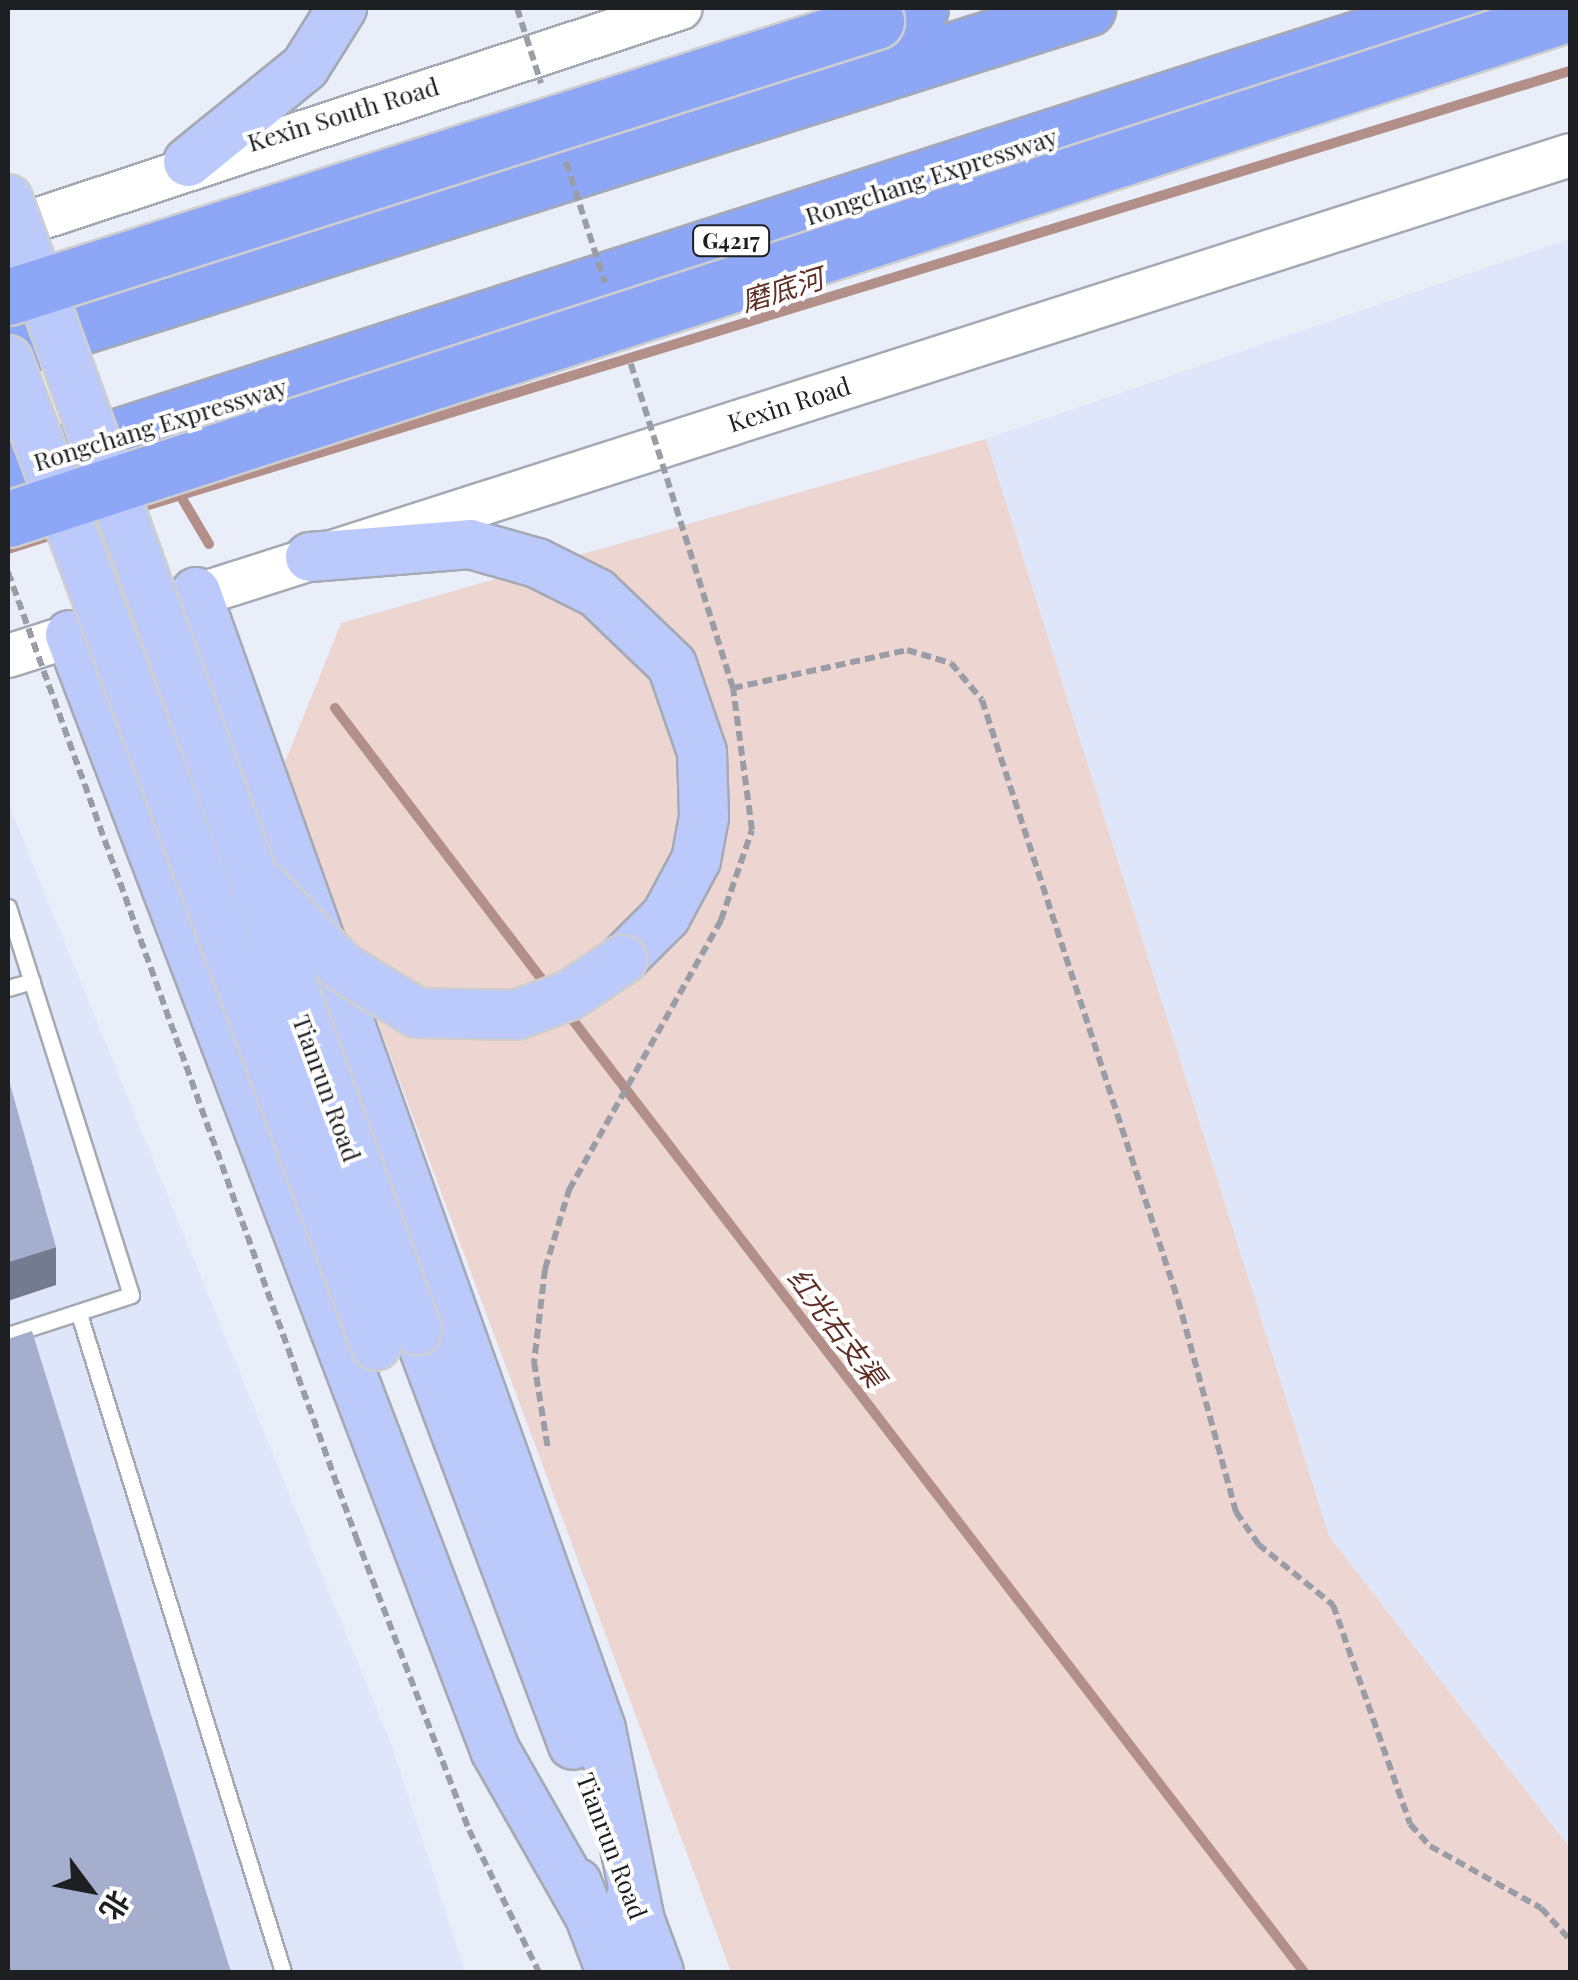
<!DOCTYPE html>
<meta charset="utf-8">
<style>
body{margin:0}
#map{position:relative;width:1578px;height:1980px;overflow:hidden;background:#e9eef9;font-family:"Playfair Display","Noto Sans SC",serif}
div>[style]{position:absolute}
[style*='--x']{left:calc(var(--x)*1px);top:calc(var(--y)*1px);width:calc(var(--w)*1px);rotate:calc(var(--a)*1deg)}
.built>*{inset:0;background:#dfe6f9}
.green>*{inset:0;background:#edd6d1}
.stream>*{height:10px;margin:-5px;padding:0 5px;transform-origin:5px;border-radius:5px;background:#b28f88}
.path>*{height:6px;margin-top:-3px;transform-origin:0;background:repeating-linear-gradient(90deg,#9a9da5 0 10px,transparent 0 15px)}
.roads{filter:drop-shadow(2px 0 #a5a9b4) drop-shadow(-2px 0 #a5a9b4) drop-shadow(0 2px #a5a9b4) drop-shadow(0 -2px #a5a9b4)}
.lane>*{height:15px;margin:-7.5px;padding:0 7.5px;transform-origin:7.5px;border-radius:7.5px;background:#fff}
.secondary>*{height:42px;margin:-21px;padding:0 21px;transform-origin:21px;border-radius:21px;background:#fff}
.primary>*{height:48px;margin:-24px;padding:0 24px;transform-origin:24px;border-radius:24px;background:#bbcafa}
.highway>*{height:55px;margin:-27.5px;padding:0 27.5px;transform-origin:27.5px;border-radius:27.5px;background:#8da6f6}
.path-bridge>*{height:6px;margin-top:-3px;transform-origin:0;background:repeating-linear-gradient(90deg,#9a9da5 0 10px,transparent 0 15px)}
.bridges{filter:drop-shadow(2px 0 #cececf) drop-shadow(-2px 0 #cececf) drop-shadow(0 2px #cececf) drop-shadow(0 -2px #cececf)}
.primary-bridge>*{height:48px;margin:-24px;padding:0 24px;transform-origin:24px;border-radius:24px;background:#bbcafa}
.highway-bridge>*{height:55px;margin:-27.5px;padding:0 27.5px;transform-origin:27.5px;border-radius:27.5px;background:#8da6f6}
.shaded-wall>*{inset:0;background:#747a90}
.building>*{inset:0;background:#a5afcd}
span{translate:-50% -50%;white-space:nowrap;text-align:center;line-height:1.15;-webkit-text-stroke:8px #fff;paint-order:stroke}
.shield-label span{padding:2px 8px;background:#fff;border:2px solid;border-radius:8px;-webkit-text-stroke-width:0}
.shield-label{font-size:22px;color:#1e1f23;font-weight:700}
.street-label{font-size:25px;color:#1e1f23}
.water-label{font-size:28px;color:#5f2f25;font-style:italic}
.frame{position:absolute;inset:0;border:10px solid #1e1f23;pointer-events:none}
.north{position:absolute;left:40px;top:1840px;width:100px;height:100px;-webkit-text-stroke:8px #fff;paint-order:stroke;rotate:122deg;font-size:28px;font-weight:700;line-height:40px;text-align:center;color:#1e1f23}
.north::after{content:'';display:block;margin:auto;width:35px;height:45px;background:#1e1f23;clip-path:polygon(50% 0,100% 100%,50% 72%,0 100%)}
</style>
<div id="map">
<div class="built">
<div style="clip-path:polygon(1570px 239px,1570px 1848px,1329px 1536px,986px 439px)"></div>
<div style="clip-path:polygon(8px 803px,393px 1749px,465px 1972px,8px 1972px)"></div>
</div>
<div class="green">
<div style="clip-path:polygon(986px 439px,1329px 1536px,1570px 1848px,1570px 1972px,731px 1972px,283px 767px,341px 623px)"></div>
</div>
<div class="stream">
<div style="--x:180;--y:495;--w:57;--a:59.4"></div>
<div style="--x:132;--y:510;--w:1504;--a:-16.98"></div>
<div style="--x:8;--y:549;--w:52;--a:-17.7"></div>
<div style="--x:335;--y:708;--w:352;--a:52.7"></div>
<div style="--x:565;--y:1010;--w:1213;--a:52.47"></div>
</div>
<div class="path">
<div style="--x:733;--y:688;--w:178;--a:-12.3"></div>
<div style="--x:907;--y:650;--w:46;--a:16.5"></div>
<div style="--x:951;--y:663;--w:48;--a:50"></div>
<div style="--x:982;--y:700;--w:631;--a:71.91"></div>
<div style="--x:1178;--y:1300;--w:220;--a:74.7"></div>
<div style="--x:1236;--y:1512;--w:39;--a:55"></div>
<div style="--x:1258;--y:1544;--w:97;--a:39.1"></div>
<div style="--x:1333;--y:1605;--w:232;--a:70.6"></div>
<div style="--x:1410;--y:1824;--w:30;--a:48"></div>
<div style="--x:1430;--y:1846;--w:127;--a:29.2"></div>
<div style="--x:1541;--y:1908;--w:43;--a:47.8"></div>
<div style="--x:545;--y:1269;--w:94;--a:96.7"></div>
<div style="--x:534;--y:1362;--w:88;--a:80.9"></div>
<div style="--x:356;--y:1537;--w:314;--a:68.9"></div>
<div style="--x:469;--y:1830;--w:158;--a:63.8"></div>
</div>
<div class="roads">
<div class="lane">
<div style="--x:8;--y:907;--w:407;--a:72.4"></div>
<div style="--x:131;--y:1295;--w:129;--a:162"></div>
<div style="--x:8;--y:988;--w:25;--a:-16"></div>
<div style="--x:79;--y:1314;--w:689;--a:72.77"></div>
</div>
<div class="secondary">
<div style="--x:8;--y:229;--w:708;--a:-18.18"></div>
<div style="--x:8;--y:656;--w:1640;--a:-17.78"></div>
</div>
<div class="primary">
<div style="--x:188;--y:162;--w:151;--a:-39.1"></div>
<div style="--x:305;--y:67;--w:70;--a:-57.9"></div>
<div style="--x:310;--y:557;--w:161;--a:-4.6"></div>
<div style="--x:470;--y:544;--w:70;--a:15.8"></div>
<div style="--x:537;--y:563;--w:67;--a:26.6"></div>
<div style="--x:597;--y:593;--w:104;--a:43.8"></div>
<div style="--x:672;--y:665;--w:92;--a:71"></div>
<div style="--x:702;--y:752;--w:65;--a:88.2"></div>
<div style="--x:704;--y:817;--w:44;--a:100.5"></div>
<div style="--x:696;--y:860;--w:64;--a:118.2"></div>
<div style="--x:666;--y:916;--w:62;--a:135"></div>
<div style="--x:196;--y:592;--w:1207;--a:70.39"></div>
<div style="--x:601;--y:1729;--w:200;--a:78.5"></div>
<div style="--x:70;--y:635;--w:1193;--a:69.13"></div>
<div style="--x:495;--y:1750;--w:188;--a:60.3"></div>
<div style="--x:417;--y:1330;--w:443;--a:69.4"></div>
<div style="--x:577;--y:1883;--w:95;--a:69.1"></div>
<div style="--x:631;--y:1896;--w:81;--a:69.8"></div>
</div>
<div class="highway">
<div style="--x:876;--y:21;--w:46;--a:-16.5"></div>
<div style="--x:8;--y:349;--w:1132;--a:-17.54"></div>
<div style="--x:8;--y:472;--w:1519;--a:-17.79"></div>
</div>
</div>
<div class="path-bridge">
<div style="--x:517;--y:8;--w:79;--a:72.3"></div>
<div style="--x:566;--y:162;--w:127;--a:72.1"></div>
<div style="--x:8;--y:572;--w:1026;--a:70.17"></div>
<div style="--x:545;--y:1269;--w:83;--a:-73.1"></div>
<div style="--x:569;--y:1190;--w:310;--a:-60.6"></div>
<div style="--x:721;--y:920;--w:95;--a:-71"></div>
<div style="--x:752;--y:830;--w:143;--a:-97.6"></div>
<div style="--x:733;--y:688;--w:342;--a:-107.5"></div>
</div>
<div class="bridges">
<div class="primary-bridge">
<div style="--x:8;--y:199;--w:1203;--a:70.12"></div>
<div style="--x:8;--y:360;--w:1052;--a:69.53"></div>
<div style="--x:263;--y:886;--w:113;--a:45.7"></div>
<div style="--x:342;--y:967;--w:88;--a:31.5"></div>
<div style="--x:417;--y:1013;--w:99;--a:1.2"></div>
<div style="--x:516;--y:1015;--w:58;--a:-20.3"></div>
<div style="--x:570;--y:995;--w:63;--a:-33.9"></div>
</div>
<div class="highway-bridge">
<div style="--x:8;--y:297;--w:911;--a:-17.64"></div>
<div style="--x:8;--y:519;--w:1642;--a:-17.95"></div>
</div>
</div>
<div class="shaded-wall">
<div style="clip-path:polygon(56px 1247px,56px 1285px,8px 1301px,8px 1262px)"></div>
</div>
<div class="building">
<div style="clip-path:polygon(8px 1077px,56px 1247px,8px 1262px)"></div>
<div style="clip-path:polygon(32px 1331px,231px 1972px,8px 1972px,8px 1339px)"></div>
</div>
<div class="shield-label">
<span style="left:731px;top:241px">G4217</span>
</div>
<div class="street-label">
<span style="left:343px;top:114px;rotate:-17deg">Kexin South Road</span>
<span style="left:931px;top:176px;rotate:-18deg">Rongchang Expressway</span>
<span style="left:789px;top:404px;rotate:-18deg">Kexin Road</span>
<span style="left:160px;top:424px;rotate:-17deg">Rongchang Expressway</span>
<span style="left:327px;top:1088px;rotate:70deg">Tianrun Road</span>
<span style="left:612px;top:1846px;rotate:69deg">Tianrun Road</span>
</div>
<div class="water-label">
<span style="left:782px;top:289px;rotate:-17deg">磨底河</span>
<span style="left:837px;top:1327px;rotate:53deg">红光右支渠</span>
</div>
<div class="frame"></div>
<div class="north">北</div>
</div>
